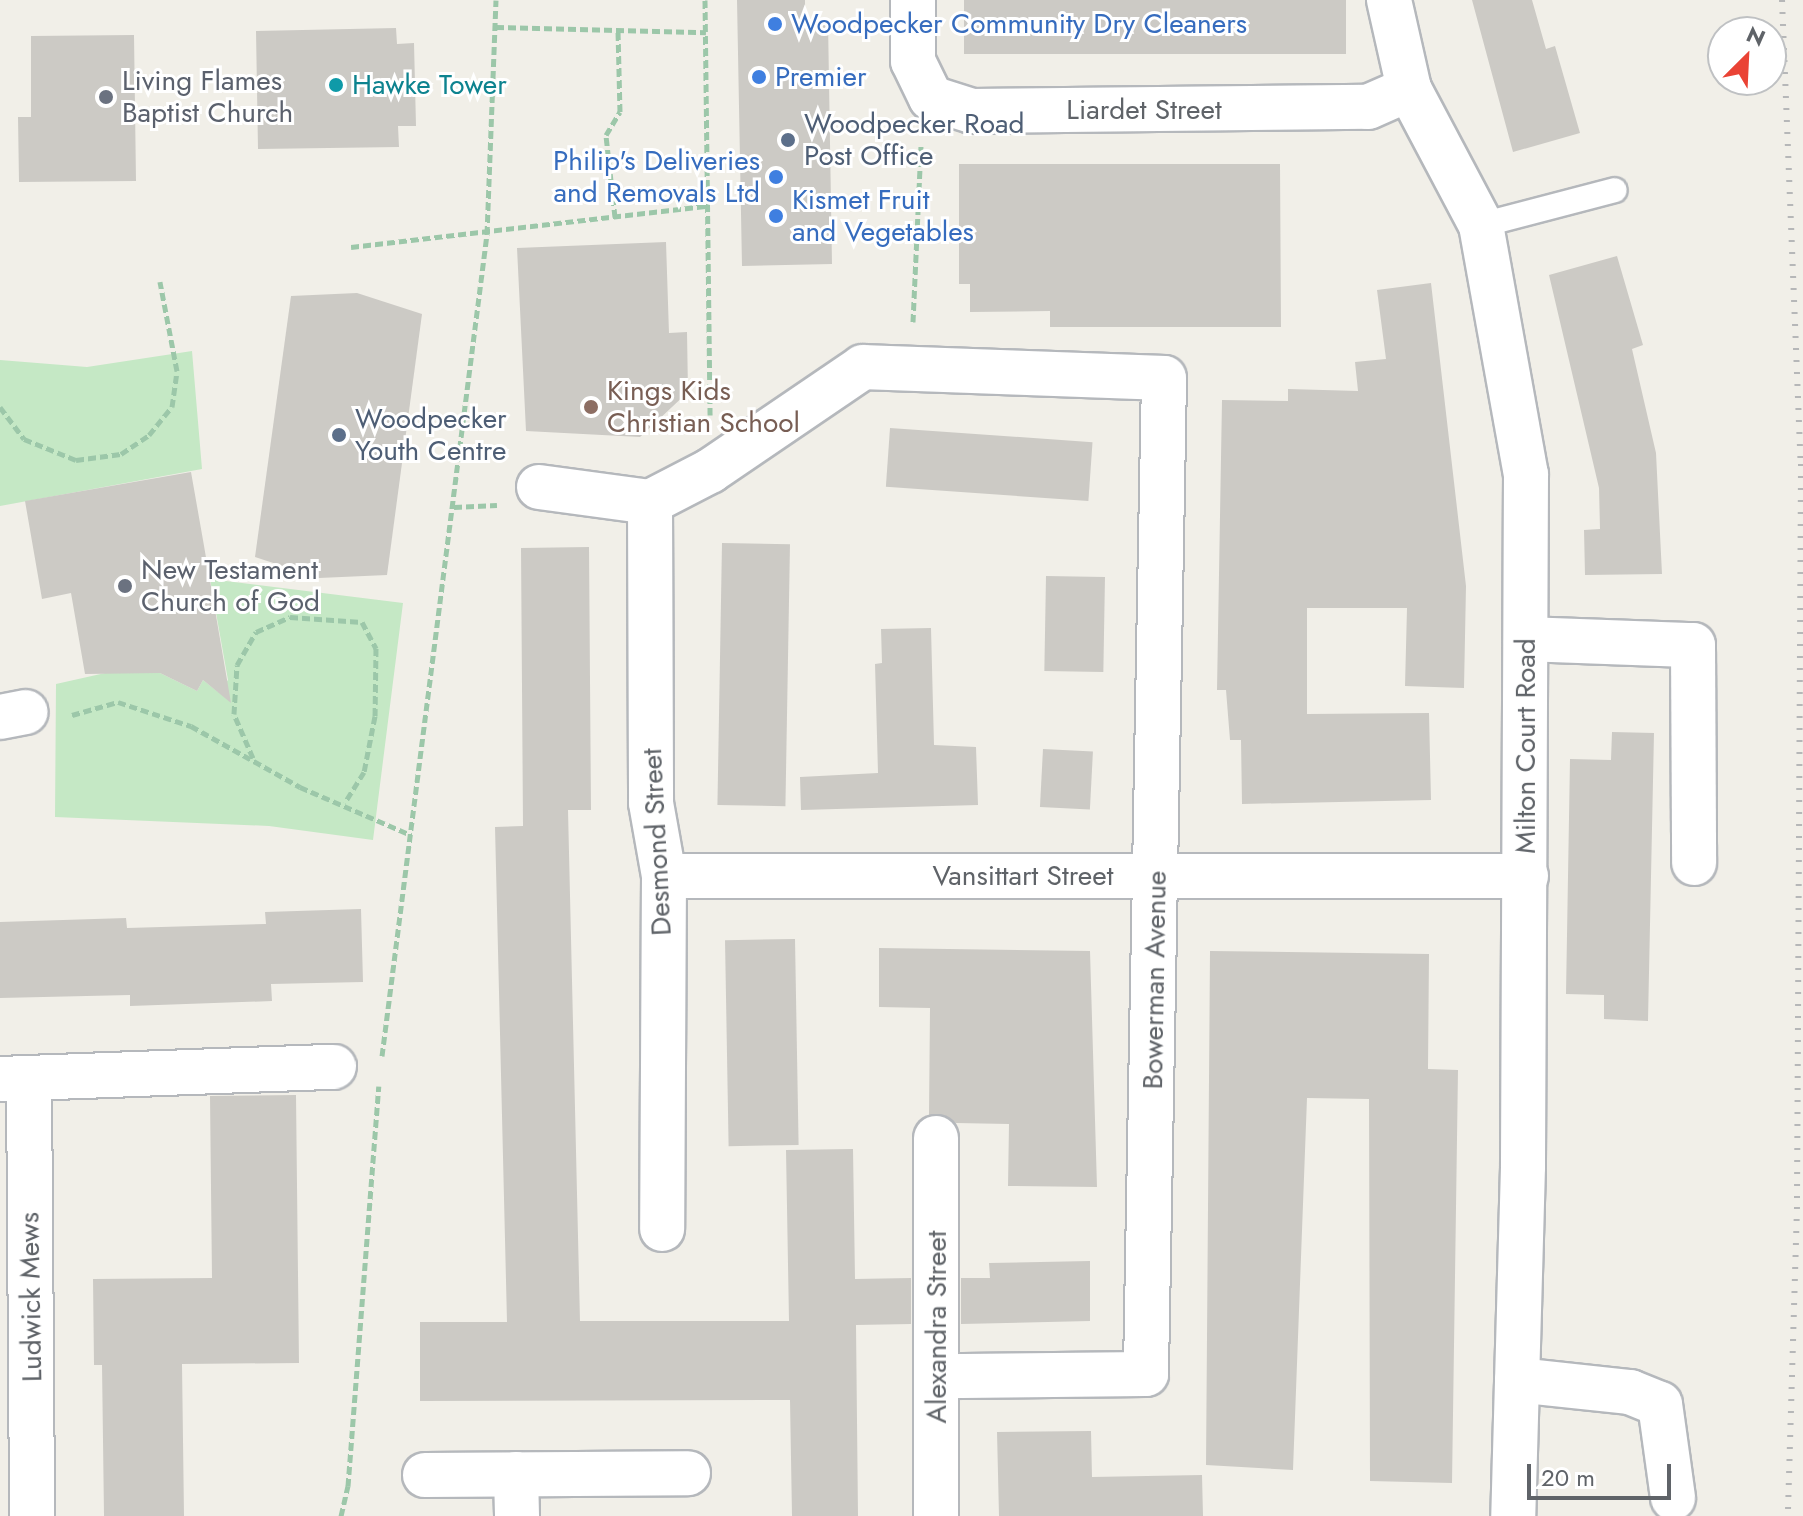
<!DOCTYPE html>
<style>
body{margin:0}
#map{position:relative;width:1803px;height:1516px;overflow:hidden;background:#f1efe8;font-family:Jost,sans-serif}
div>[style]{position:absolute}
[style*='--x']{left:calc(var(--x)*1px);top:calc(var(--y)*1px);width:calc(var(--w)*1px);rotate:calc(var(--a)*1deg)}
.green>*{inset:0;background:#c5e8c5}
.building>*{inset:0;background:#cccac5;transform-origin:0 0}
.path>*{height:5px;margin-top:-2.5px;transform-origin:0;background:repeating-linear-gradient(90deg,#9cc7a9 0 8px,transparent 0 12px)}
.roads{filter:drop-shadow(2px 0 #b5b8bc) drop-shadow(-2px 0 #b5b8bc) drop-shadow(0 2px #b5b8bc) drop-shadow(0 -2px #b5b8bc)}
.service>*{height:24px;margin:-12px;padding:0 12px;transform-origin:12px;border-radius:12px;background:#fff}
.minor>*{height:44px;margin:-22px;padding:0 22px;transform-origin:22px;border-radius:22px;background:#fff}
.rail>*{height:6px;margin-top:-3px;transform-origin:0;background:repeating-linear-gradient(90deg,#b6b7b8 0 2px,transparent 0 12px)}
.dots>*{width:22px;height:22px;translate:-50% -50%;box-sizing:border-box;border:4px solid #fff;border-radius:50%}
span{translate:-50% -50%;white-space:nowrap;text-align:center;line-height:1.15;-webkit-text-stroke:6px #fff;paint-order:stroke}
.shop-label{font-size:28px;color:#366cbe}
.left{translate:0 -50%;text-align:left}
.right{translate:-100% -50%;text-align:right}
.worship-label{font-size:28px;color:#5b616d}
.culture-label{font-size:28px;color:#0d838f}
.street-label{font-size:28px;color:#5f6368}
.service-label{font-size:28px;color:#4e5e75}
.education-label{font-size:28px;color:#785e54}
.north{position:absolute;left:1707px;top:16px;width:80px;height:80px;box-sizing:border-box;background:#fff;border:2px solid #bfc1c3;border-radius:50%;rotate:24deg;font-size:22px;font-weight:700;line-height:32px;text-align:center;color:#5f6368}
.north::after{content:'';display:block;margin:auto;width:28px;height:36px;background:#ea4335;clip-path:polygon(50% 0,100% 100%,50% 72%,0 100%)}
.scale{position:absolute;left:1527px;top:1464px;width:144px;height:36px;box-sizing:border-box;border:4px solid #5f6368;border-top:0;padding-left:10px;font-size:24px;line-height:28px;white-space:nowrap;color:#5f6368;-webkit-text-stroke:6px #fff;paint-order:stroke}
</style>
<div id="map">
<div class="green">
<div style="clip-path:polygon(192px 351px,202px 469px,0 506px,0 360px,87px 367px)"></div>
<div style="clip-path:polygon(210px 579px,403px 603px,373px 840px,269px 826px,55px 817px,56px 684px,123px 669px,160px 673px,197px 691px,203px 680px,218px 692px,228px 680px)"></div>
</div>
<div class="building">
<div style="clip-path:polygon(737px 0,805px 0,805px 22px,828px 21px,832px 264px,742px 266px)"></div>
<div style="left:964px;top:0;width:382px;height:54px"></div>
<div style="clip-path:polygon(1472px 0,1532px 0,1546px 49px,1555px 46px,1580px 133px,1513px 152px)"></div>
<div style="clip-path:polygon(396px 28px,397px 44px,414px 43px,416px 126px,398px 126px,399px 147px,258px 149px,256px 31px)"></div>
<div style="clip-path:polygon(134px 35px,136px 181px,19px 182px,18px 117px,31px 117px,31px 36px)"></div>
<div style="clip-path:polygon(959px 164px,1280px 164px,1281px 327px,1050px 327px,1050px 311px,970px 312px,970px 284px,959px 284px)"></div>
<div style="clip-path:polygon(666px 242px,669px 333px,687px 332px,688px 392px,640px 437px,526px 431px,517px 248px)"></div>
<div style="clip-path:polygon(1617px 256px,1643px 345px,1632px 349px,1656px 453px,1662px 574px,1585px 575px,1584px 530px,1600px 529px,1599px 488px,1549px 275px)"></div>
<div style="clip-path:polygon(1431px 283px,1466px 586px,1464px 688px,1405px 686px,1407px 608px,1307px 608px,1307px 714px,1429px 713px,1431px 800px,1242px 804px,1241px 740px,1230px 740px,1226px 690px,1217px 690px,1222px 400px,1288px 401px,1288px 389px,1358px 391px,1355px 362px,1386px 359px,1377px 290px)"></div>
<div style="clip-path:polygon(357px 293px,422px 314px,387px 575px,319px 578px,255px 557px,291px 296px)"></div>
<div style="left:890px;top:428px;width:203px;height:59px;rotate:4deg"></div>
<div style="clip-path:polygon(191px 472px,203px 540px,231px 703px,203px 680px,197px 691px,160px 673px,85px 674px,71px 593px,42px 599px,25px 501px)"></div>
<div style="left:722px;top:543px;width:68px;height:262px;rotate:1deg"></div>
<div style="clip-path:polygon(589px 547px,591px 810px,568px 810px,580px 1321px,789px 1321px,786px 1150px,853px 1149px,855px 1279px,911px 1278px,911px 1324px,856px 1325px,858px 1516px,792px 1516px,790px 1400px,420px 1401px,420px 1322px,507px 1322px,495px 827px,523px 826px,521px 548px)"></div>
<div style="left:1046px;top:576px;width:59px;height:95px;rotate:1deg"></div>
<div style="clip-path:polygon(931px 628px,934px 745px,976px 747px,978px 805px,801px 810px,800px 777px,878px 773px,875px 664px,882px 663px,881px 629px)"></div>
<div style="clip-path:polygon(1612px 732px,1654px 733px,1648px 1021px,1604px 1019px,1604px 995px,1566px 994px,1570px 759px,1611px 760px)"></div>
<div style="left:1043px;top:749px;width:50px;height:58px;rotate:3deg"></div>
<div style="clip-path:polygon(361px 909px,363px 982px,271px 984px,272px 1001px,130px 1006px,130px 995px,0 998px,0 922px,126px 918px,127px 928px,266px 924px,265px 912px)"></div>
<div style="left:795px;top:939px;width:206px;height:70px;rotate:89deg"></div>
<div style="clip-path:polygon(879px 948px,1090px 951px,1097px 1187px,1008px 1186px,1009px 1124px,956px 1123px,929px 1115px,930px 1008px,879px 1007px)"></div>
<div style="clip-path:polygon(1210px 951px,1429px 954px,1428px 1069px,1458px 1070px,1452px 1483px,1370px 1481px,1369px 1099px,1307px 1098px,1293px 1470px,1206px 1465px)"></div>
<div style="clip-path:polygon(296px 1095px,299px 1363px,182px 1364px,184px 1516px,104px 1516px,102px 1365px,94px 1365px,93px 1279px,212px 1278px,210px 1096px)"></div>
<div style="clip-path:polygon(1090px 1261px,1090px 1321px,961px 1324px,961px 1278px,990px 1278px,989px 1263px)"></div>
<div style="clip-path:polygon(1091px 1431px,1092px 1477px,1202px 1475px,1203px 1516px,999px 1516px,997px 1432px)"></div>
</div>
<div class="path">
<div style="--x:705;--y:0;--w:415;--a:89.3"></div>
<div style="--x:496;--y:27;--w:210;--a:1.4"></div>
<div style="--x:615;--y:217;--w:82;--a:-96.3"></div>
<div style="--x:606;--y:135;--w:27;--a:-59"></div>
<div style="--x:620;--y:112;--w:82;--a:-91.4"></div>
<div style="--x:351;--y:247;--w:359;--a:-6.6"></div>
<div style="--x:913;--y:322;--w:177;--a:-87.4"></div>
<div style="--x:0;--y:407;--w:40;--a:53"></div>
<div style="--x:24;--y:439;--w:56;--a:22"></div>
<div style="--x:76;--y:460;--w:45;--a:-7.6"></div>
<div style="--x:121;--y:454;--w:34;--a:-34"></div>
<div style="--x:149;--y:435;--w:36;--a:-51"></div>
<div style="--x:172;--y:407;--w:36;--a:-82"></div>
<div style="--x:177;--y:371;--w:91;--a:-100.8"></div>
<div style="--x:454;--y:507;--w:43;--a:-2.7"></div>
<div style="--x:72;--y:715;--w:48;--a:-15.8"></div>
<div style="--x:118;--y:702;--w:77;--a:18.2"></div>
<div style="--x:191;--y:726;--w:125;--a:29.2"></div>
<div style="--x:300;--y:787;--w:121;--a:23.4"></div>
<div style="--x:253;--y:758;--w:48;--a:-113.4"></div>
<div style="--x:234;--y:714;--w:49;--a:-86.5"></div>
<div style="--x:237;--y:665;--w:38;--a:-60"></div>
<div style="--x:256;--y:632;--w:37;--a:-24"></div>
<div style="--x:290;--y:617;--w:72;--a:4"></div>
<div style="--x:362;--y:622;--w:30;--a:62"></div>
<div style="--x:376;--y:648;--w:68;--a:90.8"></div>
<div style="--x:375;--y:716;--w:57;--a:101.1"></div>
<div style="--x:364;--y:772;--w:36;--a:122"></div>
<div style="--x:382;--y:1056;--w:829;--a:-82.72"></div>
<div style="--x:487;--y:234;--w:234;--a:-87.8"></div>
<div style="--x:341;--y:1516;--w:31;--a:-77"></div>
<div style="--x:348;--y:1486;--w:401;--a:-85.6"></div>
</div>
<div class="roads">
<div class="service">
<div style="--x:1481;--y:225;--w:138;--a:-14.6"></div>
</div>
<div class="minor">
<div style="--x:913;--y:0;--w:61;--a:90"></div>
<div style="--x:913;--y:61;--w:41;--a:64.1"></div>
<div style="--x:931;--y:98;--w:43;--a:17.6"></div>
<div style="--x:972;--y:111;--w:396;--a:-0.6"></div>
<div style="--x:1368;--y:107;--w:45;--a:-23.7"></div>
<div style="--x:1389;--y:0;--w:91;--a:77.3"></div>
<div style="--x:1409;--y:89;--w:154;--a:62.1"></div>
<div style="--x:1481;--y:225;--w:253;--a:79.8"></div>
<div style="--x:1526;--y:474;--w:693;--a:90.25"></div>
<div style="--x:1523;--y:1167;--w:349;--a:91.6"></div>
<div style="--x:539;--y:487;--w:112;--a:7.7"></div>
<div style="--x:650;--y:502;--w:68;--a:-27.3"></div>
<div style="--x:710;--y:471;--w:185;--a:-34.2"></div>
<div style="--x:863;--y:367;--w:301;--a:2.1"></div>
<div style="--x:1164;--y:378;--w:996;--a:91.04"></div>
<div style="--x:1146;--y:1374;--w:207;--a:179.4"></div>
<div style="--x:650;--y:502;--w:301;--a:89.8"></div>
<div style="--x:651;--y:803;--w:74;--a:79.9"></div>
<div style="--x:664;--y:876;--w:353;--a:90.3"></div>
<div style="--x:1526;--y:639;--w:167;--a:2.1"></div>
<div style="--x:1693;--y:645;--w:218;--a:89.7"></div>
<div style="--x:0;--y:717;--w:26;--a:-11"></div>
<div style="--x:664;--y:876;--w:862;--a:0"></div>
<div style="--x:29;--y:1078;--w:438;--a:89.6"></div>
<div style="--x:0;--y:1079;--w:334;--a:-2.1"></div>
<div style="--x:936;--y:1138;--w:378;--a:90"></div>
<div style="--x:1517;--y:1380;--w:114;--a:6.1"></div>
<div style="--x:1630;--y:1392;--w:32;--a:22"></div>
<div style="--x:1660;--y:1404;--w:95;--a:82.1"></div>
<div style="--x:516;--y:1474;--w:42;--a:88.6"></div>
<div style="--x:425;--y:1475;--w:263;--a:-0.4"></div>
</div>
</div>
<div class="rail">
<div style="--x:1782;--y:0;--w:464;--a:87.7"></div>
<div style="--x:1801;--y:464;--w:743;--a:90.31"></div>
<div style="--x:1797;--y:1207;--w:309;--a:91.7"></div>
</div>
<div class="dots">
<div style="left:775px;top:24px;background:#3f7fe0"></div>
<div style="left:759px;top:77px;background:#3f7fe0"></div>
<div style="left:336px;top:85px;background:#0f9aa8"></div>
<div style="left:106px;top:97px;background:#6b7280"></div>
<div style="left:788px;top:140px;background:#5c6f8a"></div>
<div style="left:776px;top:177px;background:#3f7fe0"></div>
<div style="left:776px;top:216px;background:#3f7fe0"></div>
<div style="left:591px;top:407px;background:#8d6e63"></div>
<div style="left:339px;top:435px;background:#5c6f8a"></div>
<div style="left:125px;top:586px;background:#6b7280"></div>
</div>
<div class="shop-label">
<span class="left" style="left:791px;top:24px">Woodpecker Community Dry Cleaners</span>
<span class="left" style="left:775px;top:77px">Premier</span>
<span class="right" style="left:760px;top:177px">Philip's Deliveries<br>and Removals Ltd</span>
<span class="left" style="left:792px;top:216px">Kismet Fruit<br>and Vegetables</span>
</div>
<div class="worship-label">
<span class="left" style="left:122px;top:97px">Living Flames<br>Baptist Church</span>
<span class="left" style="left:141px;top:586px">New Testament<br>Church of God</span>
</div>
<div class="culture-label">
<span class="left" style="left:352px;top:85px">Hawke Tower</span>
</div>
<div class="street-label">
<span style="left:1144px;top:110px">Liardet Street</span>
<span style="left:1526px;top:746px;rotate:-90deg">Milton Court Road</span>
<span style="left:657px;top:842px;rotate:-93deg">Desmond Street</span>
<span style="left:1023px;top:876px">Vansittart Street</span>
<span style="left:1155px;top:980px;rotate:-89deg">Bowerman Avenue</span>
<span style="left:31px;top:1297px;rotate:-91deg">Ludwick Mews</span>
<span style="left:937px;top:1327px;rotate:-90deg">Alexandra Street</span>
</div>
<div class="service-label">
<span class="left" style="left:804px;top:140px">Woodpecker Road<br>Post Office</span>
<span class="left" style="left:355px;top:435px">Woodpecker<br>Youth Centre</span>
</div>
<div class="education-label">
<span class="left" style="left:607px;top:407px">Kings Kids<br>Christian School</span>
</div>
<div class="north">N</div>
<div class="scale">20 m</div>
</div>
